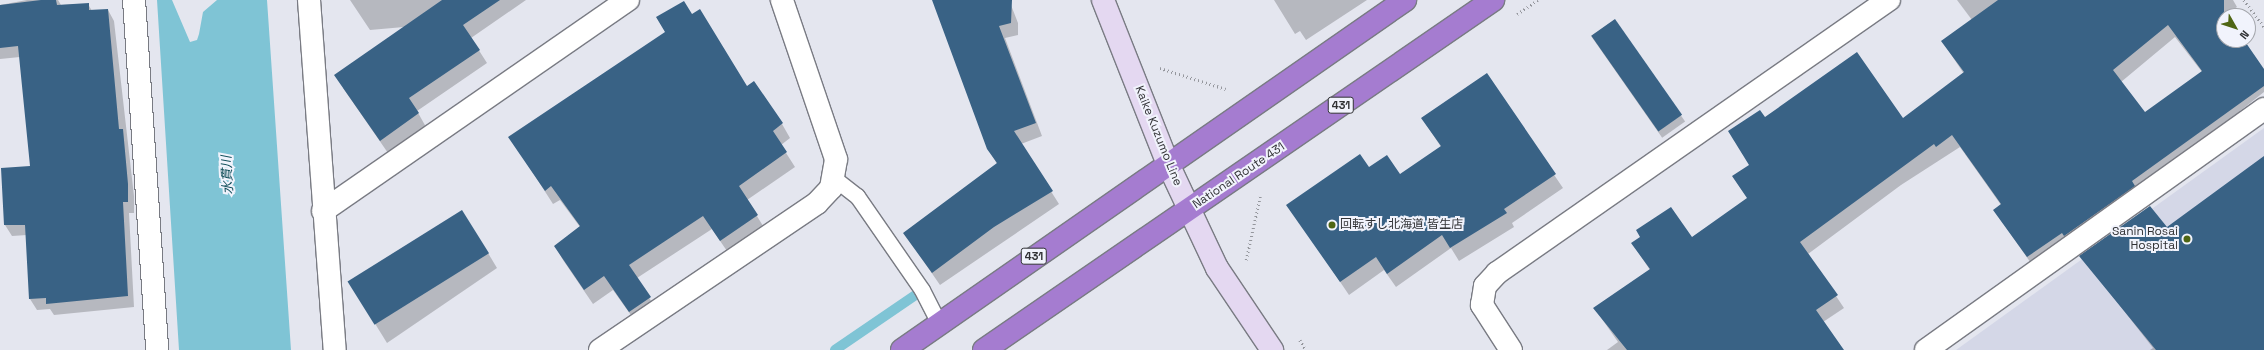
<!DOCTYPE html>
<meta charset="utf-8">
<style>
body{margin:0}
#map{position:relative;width:2264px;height:350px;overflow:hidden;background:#e4e6ef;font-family:"Space Grotesk","Noto Sans JP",sans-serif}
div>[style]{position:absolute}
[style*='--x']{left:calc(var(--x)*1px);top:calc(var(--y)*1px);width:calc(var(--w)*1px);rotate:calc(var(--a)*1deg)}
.built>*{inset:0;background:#d4d7e7}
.water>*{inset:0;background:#7fc4d5}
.shadow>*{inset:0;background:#0003;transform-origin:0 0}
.stream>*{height:10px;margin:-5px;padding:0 5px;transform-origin:5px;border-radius:5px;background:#7fc4d5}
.building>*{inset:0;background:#396285;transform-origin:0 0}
.path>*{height:2.5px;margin-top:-1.25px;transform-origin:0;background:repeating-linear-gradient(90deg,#95979d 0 1px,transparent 0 4px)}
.roads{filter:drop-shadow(1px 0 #797b83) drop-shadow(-1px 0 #797b83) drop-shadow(0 1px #797b83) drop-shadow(0 -1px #797b83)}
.lane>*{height:15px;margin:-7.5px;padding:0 7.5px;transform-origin:7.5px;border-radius:7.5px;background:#fff}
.street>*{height:22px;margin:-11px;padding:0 11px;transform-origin:11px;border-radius:11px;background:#fff}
.secondary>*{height:22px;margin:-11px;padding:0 11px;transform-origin:11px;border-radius:11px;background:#e4d8f1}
.highway>*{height:22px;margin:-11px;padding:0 11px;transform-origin:11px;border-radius:11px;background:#a57cd0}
.dots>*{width:11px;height:11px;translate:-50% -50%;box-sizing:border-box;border:2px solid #f1f3fc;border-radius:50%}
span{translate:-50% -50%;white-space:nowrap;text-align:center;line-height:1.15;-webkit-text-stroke:4px #f1f3fc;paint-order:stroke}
.shield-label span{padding:1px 3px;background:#f1f3fc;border:1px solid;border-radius:3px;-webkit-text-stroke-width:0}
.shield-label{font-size:11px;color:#313235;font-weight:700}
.street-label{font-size:12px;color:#313235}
.poi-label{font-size:12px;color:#313235}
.left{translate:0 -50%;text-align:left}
.right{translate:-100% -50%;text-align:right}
.water-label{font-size:13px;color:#0e4c58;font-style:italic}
.north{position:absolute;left:2216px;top:8px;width:40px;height:40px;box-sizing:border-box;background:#f1f3fc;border:1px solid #a4a6ac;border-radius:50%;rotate:129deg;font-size:11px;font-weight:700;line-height:16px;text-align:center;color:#313235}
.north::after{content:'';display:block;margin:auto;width:14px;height:18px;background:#4f6614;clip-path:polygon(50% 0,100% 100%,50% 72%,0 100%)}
</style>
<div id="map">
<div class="built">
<div style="clip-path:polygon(2264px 128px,2264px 350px,1956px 350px)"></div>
</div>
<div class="water">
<div style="clip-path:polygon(157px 0,172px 0,190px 42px,197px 40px,199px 34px,203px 12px,217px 0,267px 0,291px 350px,179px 350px)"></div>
</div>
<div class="shadow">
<div style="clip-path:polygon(27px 0,58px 0,61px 5px,88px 4px,92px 11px,108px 10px,114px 21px,134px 196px,134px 213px,129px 213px,134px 307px,54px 315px,50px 309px,37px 310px,30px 299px,27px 235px,12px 236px,5px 225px,31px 167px,20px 57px,0 59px,0 5px)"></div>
<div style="clip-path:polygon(350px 0,526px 0,471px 38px,487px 63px,417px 111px,426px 127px,388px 153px,343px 88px,404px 27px,370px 30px)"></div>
<div style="clip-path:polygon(933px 0,1009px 0,1018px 23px,1018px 35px,1005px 38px,1042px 136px,1021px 144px,1059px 204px,940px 285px,904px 233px,997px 164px,988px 148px)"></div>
<div style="clip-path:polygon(1274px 0,1367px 0,1306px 40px,1300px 31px,1295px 34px)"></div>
<div style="clip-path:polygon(evenodd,1957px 0,2233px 0,2237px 7px,2224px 16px,2224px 40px,2243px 40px,2264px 71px,2264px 92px,2240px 111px,2245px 118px,2035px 269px,1994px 210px,2001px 205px,1960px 147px,1901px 185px,1808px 254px,1844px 308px,1823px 322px,1843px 350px,1607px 350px,1618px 342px,1595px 309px,1650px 270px,1632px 243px,1691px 238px,1748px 199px,1733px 177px,1750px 165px,1765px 119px,1903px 119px,1964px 74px,1942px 41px,1972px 20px,1957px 0,2175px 37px,2202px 72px,2145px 113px,2121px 82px,2175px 37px)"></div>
<div style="clip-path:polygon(692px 15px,747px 87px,782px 124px,790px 138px,781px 145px,795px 167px,747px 200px,765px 229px,729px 254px,712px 229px,637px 278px,658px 312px,638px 325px,613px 290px,593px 304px,563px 260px,555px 246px,580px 227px,560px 200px,553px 204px,510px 137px)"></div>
<div style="left:1614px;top:20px;width:124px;height:28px;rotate:55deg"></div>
<div style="clip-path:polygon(1486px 75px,1563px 188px,1512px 223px,1514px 227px,1459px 261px,1451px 248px,1396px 287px,1384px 270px,1349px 295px,1288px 205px,1369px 168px,1400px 175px,1441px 147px,1422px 118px)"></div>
<div style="clip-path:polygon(2264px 159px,2264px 350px,2150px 350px,2153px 348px,2081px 256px,2167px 229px)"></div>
<div style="clip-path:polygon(488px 253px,497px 268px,387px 343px,361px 301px)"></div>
</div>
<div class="stream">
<div style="--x:835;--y:350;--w:96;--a:-34.4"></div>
</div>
<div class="building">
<div style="clip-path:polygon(41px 0,56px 0,57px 5px,89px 3px,89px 10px,108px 9px,119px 129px,123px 129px,128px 184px,128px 202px,123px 202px,128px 296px,46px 304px,46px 298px,29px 299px,25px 225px,4px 225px,1px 168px,30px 166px,18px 46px,0 48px,0 5px)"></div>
<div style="clip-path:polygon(442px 0,500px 0,463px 25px,480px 50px,409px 98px,419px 113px,380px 141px,334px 75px)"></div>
<div style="clip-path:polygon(932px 0,1012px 0,1011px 23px,999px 26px,1036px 123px,1014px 131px,1053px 191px,994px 227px,932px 273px,903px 233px,997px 163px,987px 149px)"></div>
<div style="clip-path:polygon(evenodd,1998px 0,2224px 0,2224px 40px,2244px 40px,2264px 69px,2264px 86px,2132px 181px,2135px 186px,2064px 236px,2062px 233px,2027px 257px,1993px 210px,2001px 204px,1952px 135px,1936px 147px,1934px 144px,1800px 242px,1838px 295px,1816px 310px,1844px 350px,1627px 350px,1593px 308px,1650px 269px,1631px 243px,1640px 237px,1636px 230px,1671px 207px,1692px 237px,1747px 198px,1732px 176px,1749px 165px,1728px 131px,1760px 110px,1765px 117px,1857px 52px,1903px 118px,1964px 72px,1941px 41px,1998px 0,2168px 25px,2202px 71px,2145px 112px,2113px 70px,2168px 25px)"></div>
<div style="clip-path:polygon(684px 1px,692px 14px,700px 9px,747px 86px,754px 81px,783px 123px,773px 131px,787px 152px,739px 186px,758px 215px,720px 241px,703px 216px,629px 265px,651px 297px,629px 312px,604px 276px,584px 290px,554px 246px,580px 226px,551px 186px,545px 191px,508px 137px,665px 32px,656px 17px)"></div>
<div style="left:1615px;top:19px;width:117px;height:29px;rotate:55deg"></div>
<div style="clip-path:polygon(1487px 73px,1556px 174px,1504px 209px,1507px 213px,1450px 248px,1442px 235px,1387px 274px,1376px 257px,1340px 282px,1286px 205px,1360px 154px,1369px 167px,1387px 155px,1400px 174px,1441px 146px,1421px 118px)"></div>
<div style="clip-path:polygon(2264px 156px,2264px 350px,2156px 350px,2079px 256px,2150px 206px,2167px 227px)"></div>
<div style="left:462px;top:210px;width:51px;height:135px;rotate:58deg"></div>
</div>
<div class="path">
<div style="--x:2244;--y:0;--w:34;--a:53"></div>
<div style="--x:1517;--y:14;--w:25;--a:-34"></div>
<div style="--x:1160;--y:68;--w:69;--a:17.7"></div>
<div style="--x:1246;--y:260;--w:65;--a:-77.5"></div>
<div style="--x:1300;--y:340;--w:12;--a:59"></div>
</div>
<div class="roads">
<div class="lane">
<div style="--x:835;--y:179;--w:28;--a:38"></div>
<div style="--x:857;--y:196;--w:114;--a:55.3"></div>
<div style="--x:922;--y:290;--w:38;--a:63"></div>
</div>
<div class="street">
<div style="--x:134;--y:0;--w:351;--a:86.2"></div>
<div style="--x:309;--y:0;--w:351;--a:85.8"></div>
<div style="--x:323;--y:211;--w:371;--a:-34.7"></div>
<div style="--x:600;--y:350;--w:262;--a:-34.1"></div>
<div style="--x:817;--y:203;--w:21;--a:-47"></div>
<div style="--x:831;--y:188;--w:29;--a:-80"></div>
<div style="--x:836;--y:159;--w:168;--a:-108.8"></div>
<div style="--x:1511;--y:350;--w:54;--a:-122.8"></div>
<div style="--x:1482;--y:305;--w:19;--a:-81"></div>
<div style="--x:1485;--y:286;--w:18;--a:-47"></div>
<div style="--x:1497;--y:273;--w:478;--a:-34.9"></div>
<div style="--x:1926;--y:350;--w:415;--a:-35.5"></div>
</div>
<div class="secondary">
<div style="--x:1103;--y:0;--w:176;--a:68.4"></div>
<div style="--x:1168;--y:164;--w:115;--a:64.8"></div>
<div style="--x:1217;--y:268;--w:99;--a:56.1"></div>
</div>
<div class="highway">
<div style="--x:902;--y:350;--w:613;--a:-34.83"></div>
<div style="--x:984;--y:350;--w:618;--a:-34.51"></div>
</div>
</div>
<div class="dots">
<div style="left:1332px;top:225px;background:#4f6614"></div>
<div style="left:2187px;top:239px;background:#4f6614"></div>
</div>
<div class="shield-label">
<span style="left:1341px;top:105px">431</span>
<span style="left:1034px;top:256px">431</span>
</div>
<div class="street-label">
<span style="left:1158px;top:136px;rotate:68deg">Kaike Kuzumo Line</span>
<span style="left:1239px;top:176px;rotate:-34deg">National Route 431</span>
</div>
<div class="poi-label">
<span class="left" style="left:1340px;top:225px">回転すし北海道 皆生店</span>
<span class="right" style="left:2178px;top:239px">Sanin Rosai<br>Hospital</span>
</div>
<div class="water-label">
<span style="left:228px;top:175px;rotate:-93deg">水貫川</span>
</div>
<div class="north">N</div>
</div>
